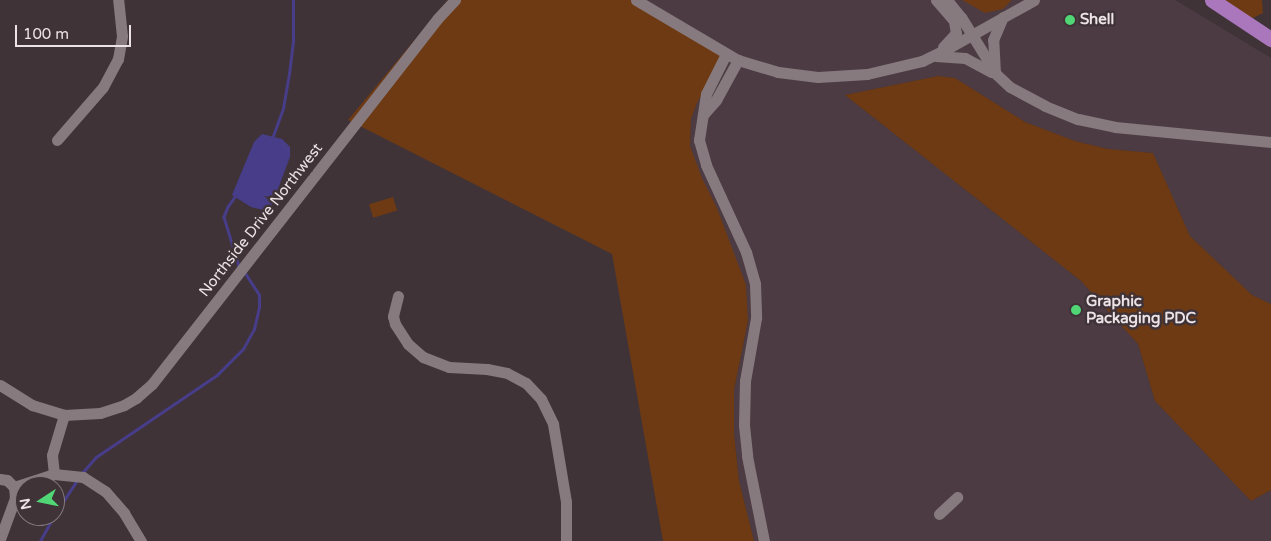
<!DOCTYPE html>
<style>
body{margin:0}
#map{position:relative;width:1271px;height:541px;overflow:hidden;background:#3f3338;font-family:"Varela Round",sans-serif}
div>[style]{position:absolute}
[style*='--x']{left:calc(var(--x)*1px);top:calc(var(--y)*1px);width:calc(var(--w)*1px);rotate:calc(var(--a)*1deg)}
.built>*{inset:0;background:#4d3b43}
.green>*{inset:0;background:#6d3a14;transform-origin:0 0}
.water>*{inset:0;background:#473d88}
.stream>*{height:2.5px;margin:-1.25px;padding:0 1.25px;transform-origin:1.25px;border-radius:1.25px;background:#473d88}
.minor>*{height:11px;margin:-5.5px;padding:0 5.5px;transform-origin:5.5px;border-radius:5.5px;background:#877a7f}
.highway>*{height:15px;margin:-7.5px;padding:0 7.5px;transform-origin:7.5px;border-radius:7.5px;background:#ab77bc}
.dots>*{width:14px;height:14px;translate:-50% -50%;box-sizing:border-box;border:2px solid #3f3338;border-radius:50%}
span{translate:-50% -50%;white-space:nowrap;text-align:center;line-height:1.15;-webkit-text-stroke:5px #3f3338;paint-order:stroke}
.poi-label{font-size:15px;color:#ebe3e6;font-weight:700}
.left{translate:0 -50%;text-align:left}
.street-label{font-size:15px;color:#ebe3e6}
.north{position:absolute;left:15px;top:476px;width:50px;height:50px;box-sizing:border-box;background:#3f3338;border:1px solid #84797e;border-radius:50%;rotate:259deg;font-size:14px;font-weight:700;line-height:20px;text-align:center;color:#ebe3e6}
.north::after{content:'';display:block;margin:auto;width:18px;height:22px;background:#50d674;clip-path:polygon(50% 0,100% 100%,50% 72%,0 100%)}
.scale{position:absolute;left:15px;top:25px;width:116px;height:22px;box-sizing:border-box;border:2px solid #ebe3e6;border-top:0;padding-left:6px;font-size:15px;line-height:18px;white-space:nowrap;color:#ebe3e6;-webkit-text-stroke:4px #3f3338;paint-order:stroke}
</style>
<div id="map">
<div class="built">
<div style="clip-path:polygon(642px 0,1175px 0,1271px 58px,1271px 304px,1252px 295px,1190px 236px,1153px 153px,1108px 149px,1075px 141px,1025px 122px,955px 78px,938px 76px,845px 95px,1081px 281px,1138px 344px,1155px 401px,1251px 501px,1271px 490px,1271px 541px,754px 541px,739px 481px,734px 433px,734px 390px,748px 321px,690px 146px,691px 119px,697px 103px)"></div>
</div>
<div class="green">
<div style="clip-path:polygon(448px 0,642px 0,723px 56px,697px 103px,691px 119px,690px 146px,702px 178px,717px 208px,746px 285px,748px 321px,734px 390px,734px 433px,739px 481px,754px 541px,663px 541px,612px 254px,348px 120px)"></div>
<div style="clip-path:polygon(962px 0,1012px 0,1003px 9px,985px 13px)"></div>
<div style="clip-path:polygon(1221px 0,1262px 0,1263px 13px,1253px 18px,1244px 15px)"></div>
<div style="clip-path:polygon(938px 76px,955px 78px,1025px 122px,1075px 141px,1108px 149px,1153px 153px,1190px 236px,1252px 295px,1271px 304px,1271px 490px,1251px 501px,1155px 401px,1138px 344px,1081px 281px,845px 95px)"></div>
<div style="left:393px;top:197px;width:14px;height:25px;rotate:73deg"></div>
</div>
<div class="water">
<div style="clip-path:polygon(262px 134px,282px 139px,290px 147px,290px 157px,272px 205px,268px 211px,251px 207px,232px 195px,254px 142px)"></div>
</div>
<div class="stream">
<div style="--x:273;--y:136;--w:30;--a:-70"></div>
<div style="--x:283;--y:108;--w:35;--a:-80"></div>
<div style="--x:289;--y:74;--w:35;--a:-83"></div>
<div style="--x:293;--y:39;--w:39;--a:-90"></div>
<div style="--x:235;--y:197;--w:12;--a:125"></div>
<div style="--x:228;--y:207;--w:11;--a:112"></div>
<div style="--x:224;--y:217;--w:51;--a:73"></div>
<div style="--x:82;--y:473;--w:21;--a:-49"></div>
<div style="--x:96;--y:457;--w:146;--a:-34.1"></div>
<div style="--x:217;--y:375;--w:37;--a:-45"></div>
<div style="--x:243;--y:349;--w:23;--a:-61"></div>
<div style="--x:254;--y:329;--w:23;--a:-77"></div>
<div style="--x:259;--y:307;--w:12;--a:-90"></div>
<div style="--x:259;--y:295;--w:24;--a:-123"></div>
<div style="--x:55;--y:514;--w:38;--a:-57"></div>
<div style="--x:40;--y:541;--w:29;--a:-61"></div>
</div>
<div class="minor">
<div style="--x:636;--y:0;--w:118;--a:30.5"></div>
<div style="--x:738;--y:60;--w:42;--a:16.7"></div>
<div style="--x:778;--y:72;--w:40;--a:7.1"></div>
<div style="--x:818;--y:77;--w:49;--a:-3.5"></div>
<div style="--x:867;--y:74;--w:57;--a:-13.3"></div>
<div style="--x:922;--y:61;--w:25;--a:-26"></div>
<div style="--x:945;--y:50;--w:102;--a:-29.3"></div>
<div style="--x:936;--y:0;--w:28;--a:49"></div>
<div style="--x:954;--y:21;--w:12;--a:81"></div>
<div style="--x:956;--y:33;--w:19;--a:133"></div>
<div style="--x:947;--y:0;--w:22;--a:51"></div>
<div style="--x:961;--y:17;--w:67;--a:58.4"></div>
<div style="--x:996;--y:74;--w:19;--a:43"></div>
<div style="--x:1010;--y:87;--w:40;--a:28"></div>
<div style="--x:1045;--y:106;--w:35;--a:22"></div>
<div style="--x:1078;--y:119;--w:38;--a:12"></div>
<div style="--x:1115;--y:127;--w:157;--a:5.5"></div>
<div style="--x:726;--y:54;--w:45;--a:116.6"></div>
<div style="--x:706;--y:94;--w:47;--a:98.7"></div>
<div style="--x:699;--y:140;--w:26;--a:74"></div>
<div style="--x:706;--y:165;--w:96;--a:65.3"></div>
<div style="--x:746;--y:252;--w:33;--a:74"></div>
<div style="--x:755;--y:284;--w:34;--a:88"></div>
<div style="--x:756;--y:318;--w:64;--a:99.9"></div>
<div style="--x:745;--y:381;--w:44;--a:91.3"></div>
<div style="--x:744;--y:425;--w:31;--a:84"></div>
<div style="--x:747;--y:456;--w:87;--a:78.7"></div>
<div style="--x:936;--y:56;--w:29;--a:4"></div>
<div style="--x:965;--y:58;--w:30;--a:28"></div>
<div style="--x:995;--y:73;--w:33;--a:-93"></div>
<div style="--x:993;--y:40;--w:25;--a:-67"></div>
<div style="--x:703;--y:115;--w:20;--a:-49"></div>
<div style="--x:716;--y:100;--w:46;--a:-61.2"></div>
<div style="--x:57;--y:140;--w:70;--a:-49"></div>
<div style="--x:103;--y:87;--w:32;--a:-62"></div>
<div style="--x:118;--y:59;--w:23;--a:-80"></div>
<div style="--x:122;--y:36;--w:36;--a:-96"></div>
<div style="--x:398;--y:296;--w:21;--a:104"></div>
<div style="--x:393;--y:316;--w:8;--a:76"></div>
<div style="--x:395;--y:324;--w:24;--a:57"></div>
<div style="--x:408;--y:344;--w:20;--a:41"></div>
<div style="--x:423;--y:357;--w:28;--a:21"></div>
<div style="--x:449;--y:367;--w:38;--a:3"></div>
<div style="--x:487;--y:369;--w:20;--a:11"></div>
<div style="--x:507;--y:373;--w:21;--a:28"></div>
<div style="--x:526;--y:383;--w:22;--a:47"></div>
<div style="--x:541;--y:399;--w:28;--a:64"></div>
<div style="--x:553;--y:424;--w:79;--a:80.5"></div>
<div style="--x:566;--y:502;--w:39;--a:90"></div>
<div style="--x:0;--y:385;--w:38;--a:32"></div>
<div style="--x:32;--y:405;--w:34;--a:17"></div>
<div style="--x:64;--y:415;--w:36;--a:-3"></div>
<div style="--x:100;--y:413;--w:25;--a:-18"></div>
<div style="--x:124;--y:405;--w:14;--a:-30"></div>
<div style="--x:136;--y:398;--w:21;--a:-41"></div>
<div style="--x:152;--y:384;--w:464;--a:-52"></div>
<div style="--x:438;--y:18;--w:25;--a:-47"></div>
<div style="--x:54;--y:474;--w:19;--a:-96"></div>
<div style="--x:52;--y:455;--w:42;--a:-73.3"></div>
<div style="--x:0;--y:479;--w:7;--a:8"></div>
<div style="--x:7;--y:480;--w:10;--a:45"></div>
<div style="--x:14;--y:487;--w:42;--a:-18"></div>
<div style="--x:54;--y:474;--w:29;--a:6"></div>
<div style="--x:83;--y:477;--w:27;--a:33"></div>
<div style="--x:106;--y:492;--w:28;--a:49"></div>
<div style="--x:124;--y:513;--w:33;--a:59"></div>
<div style="--x:939;--y:514;--w:25;--a:-43"></div>
<div style="--x:0;--y:539;--w:44;--a:-69.9"></div>
<div style="--x:15;--y:498;--w:11;--a:-95"></div>
</div>
<div class="highway">
<div style="--x:1212;--y:0;--w:71;--a:33.5"></div>
</div>
<div class="dots">
<div style="left:1070px;top:20px;background:#50d674"></div>
<div style="left:1076px;top:310px;background:#50d674"></div>
</div>
<div class="poi-label">
<span class="left" style="left:1080px;top:20px">Shell</span>
<span class="left" style="left:1086px;top:310px">Graphic<br>Packaging PDC</span>
</div>
<div class="street-label">
<span style="left:261px;top:220px;rotate:-52deg">Northside Drive Northwest</span>
</div>
<div class="north">N</div>
<div class="scale">100 m</div>
</div>
